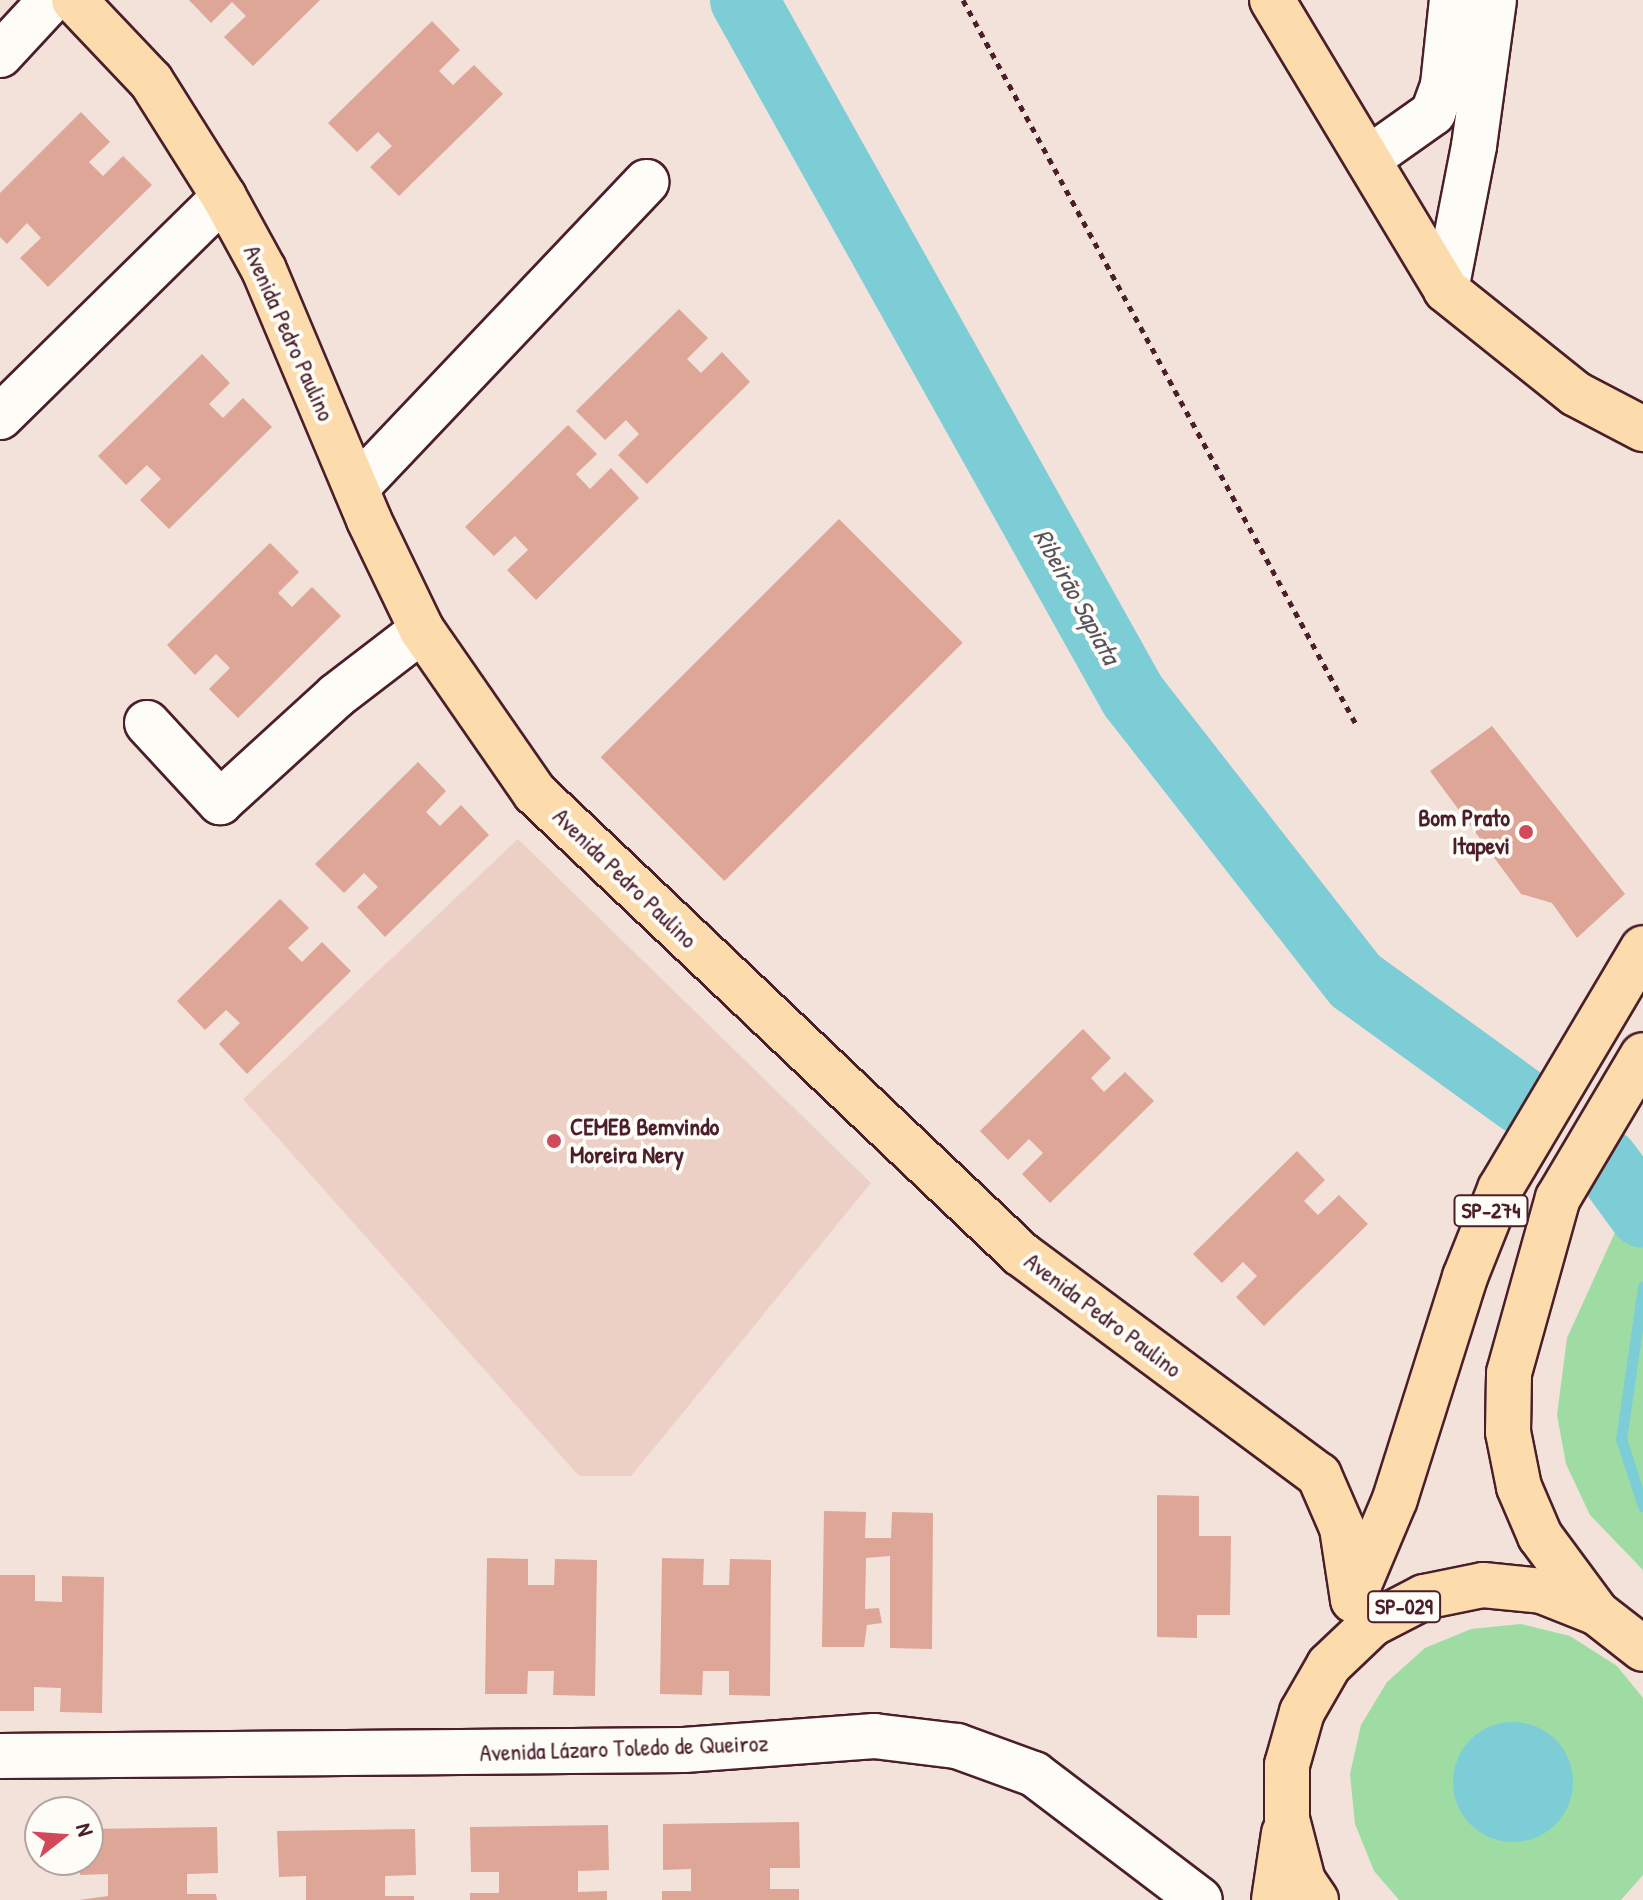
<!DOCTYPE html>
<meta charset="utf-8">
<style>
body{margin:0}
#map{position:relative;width:1643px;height:1900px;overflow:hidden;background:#f3e2da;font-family:"Patrick Hand",sans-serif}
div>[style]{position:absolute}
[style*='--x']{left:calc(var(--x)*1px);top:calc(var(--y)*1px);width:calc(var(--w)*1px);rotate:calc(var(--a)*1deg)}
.built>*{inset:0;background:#ecd0c6}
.green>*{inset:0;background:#9fdca3}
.water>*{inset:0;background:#7dcdd7}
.round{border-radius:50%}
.stream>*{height:11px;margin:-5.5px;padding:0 5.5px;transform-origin:5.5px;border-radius:5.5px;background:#7dcdd7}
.river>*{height:68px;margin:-34px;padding:0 34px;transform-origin:34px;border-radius:34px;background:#7dcdd7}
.building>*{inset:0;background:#dda696;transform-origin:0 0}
.path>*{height:5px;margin-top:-2.5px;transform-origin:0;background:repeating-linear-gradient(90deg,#4a1f2b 0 6px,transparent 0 12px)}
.roads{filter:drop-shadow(2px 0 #4a1f2b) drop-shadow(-2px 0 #4a1f2b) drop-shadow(0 2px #4a1f2b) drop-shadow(0 -2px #4a1f2b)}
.minor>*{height:44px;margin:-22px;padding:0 22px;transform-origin:22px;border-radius:22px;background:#fdfcf7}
.major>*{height:44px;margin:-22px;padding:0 22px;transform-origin:22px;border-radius:22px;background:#fcdcac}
.highway>*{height:44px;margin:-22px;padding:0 22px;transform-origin:22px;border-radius:22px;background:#fcdcac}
.dots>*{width:22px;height:22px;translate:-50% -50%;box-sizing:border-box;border:4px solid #fdfcf7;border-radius:50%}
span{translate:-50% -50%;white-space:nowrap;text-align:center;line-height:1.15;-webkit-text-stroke:8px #fdfcf7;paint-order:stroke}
.shield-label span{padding:2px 6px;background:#fdfcf7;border:2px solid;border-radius:6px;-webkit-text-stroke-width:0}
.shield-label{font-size:22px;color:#4a1f2b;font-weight:700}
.street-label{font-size:24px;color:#4a1f2b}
.poi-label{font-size:24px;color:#4a1f2b;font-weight:700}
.right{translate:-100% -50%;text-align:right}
.left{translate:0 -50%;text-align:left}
.water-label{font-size:26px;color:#59535f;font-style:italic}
.north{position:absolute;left:24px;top:1796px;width:80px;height:80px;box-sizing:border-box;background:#fdfcf7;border:2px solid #b5a4a5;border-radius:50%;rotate:73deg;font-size:22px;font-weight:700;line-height:32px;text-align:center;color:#4a1f2b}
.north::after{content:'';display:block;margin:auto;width:28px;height:36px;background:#d1495b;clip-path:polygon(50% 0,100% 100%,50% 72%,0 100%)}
</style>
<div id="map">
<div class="built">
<div style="clip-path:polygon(518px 839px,871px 1183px,631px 1476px,579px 1476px,243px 1099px)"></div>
</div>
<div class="green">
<div style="clip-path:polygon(1643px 1171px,1643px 1570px,1590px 1515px,1566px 1464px,1557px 1415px,1567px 1338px)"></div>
<div style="clip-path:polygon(1521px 1624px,1570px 1636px,1617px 1666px,1643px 1698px,1643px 1875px,1621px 1900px,1399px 1900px,1374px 1871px,1355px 1824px,1350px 1774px,1361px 1725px,1387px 1682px,1425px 1648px,1471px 1629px)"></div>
</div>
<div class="water">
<div class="round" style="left:1453px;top:1722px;width:120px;height:120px"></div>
</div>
<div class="stream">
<div style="--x:1643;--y:1287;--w:154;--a:98.2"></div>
<div style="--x:1621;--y:1439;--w:71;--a:71.8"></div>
</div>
<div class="river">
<div style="--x:744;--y:0;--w:797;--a:60.8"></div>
<div style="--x:1133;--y:696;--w:362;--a:52"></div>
<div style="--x:1356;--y:981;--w:206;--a:35.9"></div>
<div style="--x:1605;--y:1162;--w:64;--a:53.8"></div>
</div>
<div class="building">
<div style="clip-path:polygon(189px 0,320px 0,253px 66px,224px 37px,246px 16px,232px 2px,211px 23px)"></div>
<div style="clip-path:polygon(432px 21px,460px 50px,439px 71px,453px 85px,474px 65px,503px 94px,399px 196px,370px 167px,392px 146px,378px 132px,357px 152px,328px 123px)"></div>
<div style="clip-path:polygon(81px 112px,110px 142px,89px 162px,103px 176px,123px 156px,152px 185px,48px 287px,20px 258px,41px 238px,27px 223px,7px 244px,0 237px,0 193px)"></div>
<div style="clip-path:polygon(679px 309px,708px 338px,687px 359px,701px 373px,722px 352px,750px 382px,647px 484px,618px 455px,639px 434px,626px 420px,605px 440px,576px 411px)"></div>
<div style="clip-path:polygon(202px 354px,230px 383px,209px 404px,223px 418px,243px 398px,272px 427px,169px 529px,140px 500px,161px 479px,147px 465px,126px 485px,98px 456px)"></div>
<div style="clip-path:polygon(568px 425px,597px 454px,576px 474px,590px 489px,611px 468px,639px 498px,536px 600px,507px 570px,528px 550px,515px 536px,494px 556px,465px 527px)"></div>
<div style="left:839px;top:519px;width:175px;height:337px;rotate:45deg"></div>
<div style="clip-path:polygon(270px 543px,299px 572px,278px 593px,292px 607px,312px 587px,341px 616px,238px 718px,209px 689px,230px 668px,216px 654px,195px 675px,167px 645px)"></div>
<div style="clip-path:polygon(1492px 726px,1625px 894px,1577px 938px,1552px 903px,1521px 894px,1430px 771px)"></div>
<div style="clip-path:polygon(418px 762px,446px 791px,426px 812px,440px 826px,461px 805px,489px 835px,385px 937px,357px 907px,378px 887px,364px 873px,344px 893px,315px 864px)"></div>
<div style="clip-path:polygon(280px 899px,309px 928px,288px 948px,302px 962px,322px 942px,351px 971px,247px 1074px,219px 1044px,240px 1023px,226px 1010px,205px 1030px,177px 1001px)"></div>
<div style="clip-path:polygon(1083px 1029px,1111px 1058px,1091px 1078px,1104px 1092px,1125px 1072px,1154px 1101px,1050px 1203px,1022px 1174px,1043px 1153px,1029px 1139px,1008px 1160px,980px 1131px)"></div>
<div style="clip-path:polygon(1297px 1151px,1325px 1180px,1304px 1201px,1318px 1215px,1339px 1195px,1368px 1224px,1264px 1326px,1236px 1297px,1257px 1276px,1243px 1262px,1222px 1283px,1193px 1254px)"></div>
<div style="clip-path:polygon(1157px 1495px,1199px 1496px,1199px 1536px,1231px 1536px,1230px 1615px,1197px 1615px,1197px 1638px,1157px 1637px)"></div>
<div style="clip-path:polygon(824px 1511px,866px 1512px,865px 1538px,891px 1538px,892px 1512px,933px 1513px,932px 1649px,890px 1648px,890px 1556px,866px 1558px,865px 1609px,879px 1608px,882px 1623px,867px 1625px,864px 1647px,822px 1647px)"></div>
<div style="clip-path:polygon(487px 1558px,528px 1559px,528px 1585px,554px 1585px,555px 1559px,597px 1560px,595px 1696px,553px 1695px,554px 1671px,528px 1671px,527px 1694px,485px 1694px)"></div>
<div style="clip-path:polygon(662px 1558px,704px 1559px,703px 1585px,729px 1585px,730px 1559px,771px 1560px,770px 1696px,729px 1695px,729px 1671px,703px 1671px,702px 1695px,660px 1694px)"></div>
<div style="clip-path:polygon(0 1575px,35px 1575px,35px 1601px,62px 1602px,62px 1576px,104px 1577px,102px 1713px,60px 1712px,61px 1688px,34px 1687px,34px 1711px,0 1711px)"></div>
<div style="clip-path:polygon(799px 1822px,800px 1868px,770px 1868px,770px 1889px,799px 1889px,799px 1900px,662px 1900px,662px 1891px,691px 1891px,691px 1869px,663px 1870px,663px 1824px)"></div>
<div style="clip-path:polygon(608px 1825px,609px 1870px,578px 1871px,578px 1892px,607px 1891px,607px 1900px,470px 1900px,470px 1893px,499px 1893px,499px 1872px,471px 1872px,470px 1827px)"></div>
<div style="clip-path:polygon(217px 1827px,218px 1873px,187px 1874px,187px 1894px,216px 1894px,217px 1900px,79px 1900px,108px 1896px,108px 1874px,80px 1875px,80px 1860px,88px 1860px,88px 1829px)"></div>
<div style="clip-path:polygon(415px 1829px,416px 1875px,385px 1876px,385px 1896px,414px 1896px,414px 1900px,306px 1900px,306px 1876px,279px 1877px,277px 1831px)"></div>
</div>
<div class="path">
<div style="--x:963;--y:0;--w:824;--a:61.51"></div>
</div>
<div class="roads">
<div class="minor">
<div style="--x:0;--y:55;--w:75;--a:-47.2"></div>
<div style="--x:1368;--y:159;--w:80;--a:-35.3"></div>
<div style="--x:1433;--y:113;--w:30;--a:-70"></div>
<div style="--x:1443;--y:85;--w:85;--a:-84"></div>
<div style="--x:1446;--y:290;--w:147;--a:-79"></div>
<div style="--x:1474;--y:146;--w:147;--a:-82.2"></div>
<div style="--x:0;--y:417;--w:314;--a:-44.5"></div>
<div style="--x:356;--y:488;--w:422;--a:-46.5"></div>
<div style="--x:147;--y:723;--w:108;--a:47.3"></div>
<div style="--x:220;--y:802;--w:157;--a:-42.4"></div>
<div style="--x:336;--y:696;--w:108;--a:-37.5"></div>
<div style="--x:0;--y:1756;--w:684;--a:-0.5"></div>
<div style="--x:684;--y:1750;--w:191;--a:-4.2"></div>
<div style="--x:874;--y:1736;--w:84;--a:6.9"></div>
<div style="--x:957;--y:1746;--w:82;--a:20"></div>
<div style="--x:1034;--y:1774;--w:208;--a:37.2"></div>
</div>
<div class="major">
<div style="--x:74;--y:0;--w:112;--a:46.5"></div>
<div style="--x:151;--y:81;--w:137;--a:57.8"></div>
<div style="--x:224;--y:197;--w:83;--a:61.3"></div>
<div style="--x:264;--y:270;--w:271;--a:67.2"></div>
<div style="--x:369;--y:520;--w:122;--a:64.3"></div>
<div style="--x:422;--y:630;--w:198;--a:55.3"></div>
<div style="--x:535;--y:793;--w:670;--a:43.49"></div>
<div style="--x:1021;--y:1254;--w:371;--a:36.6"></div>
<div style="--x:1319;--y:1475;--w:58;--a:66.5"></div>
<div style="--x:1342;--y:1528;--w:73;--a:81.3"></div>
<div style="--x:1272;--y:0;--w:338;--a:59"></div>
<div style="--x:1446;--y:290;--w:166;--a:38.7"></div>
<div style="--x:1576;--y:394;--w:76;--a:27.6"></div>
<div style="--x:1353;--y:1599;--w:108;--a:-67.2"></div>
<div style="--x:1395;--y:1499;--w:233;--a:-72.5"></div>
<div style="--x:1465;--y:1277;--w:95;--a:-68.3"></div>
<div style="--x:1500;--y:1189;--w:280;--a:-59.3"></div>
<div style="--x:1597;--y:1613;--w:96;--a:-126.5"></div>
<div style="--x:1540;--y:1536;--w:53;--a:-113.2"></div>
<div style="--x:1519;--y:1487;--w:56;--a:-101.3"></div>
<div style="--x:1508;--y:1432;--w:59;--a:-89"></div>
<div style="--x:1509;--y:1373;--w:182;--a:-74.4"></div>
<div style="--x:1558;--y:1198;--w:166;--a:-59.3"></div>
</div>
<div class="highway">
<div style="--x:1274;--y:1900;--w:68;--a:-81.5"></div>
<div style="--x:1316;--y:1900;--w:23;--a:-124"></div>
<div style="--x:1303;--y:1881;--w:64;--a:-104.5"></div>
<div style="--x:1287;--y:1819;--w:54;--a:-90"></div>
<div style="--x:1287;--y:1765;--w:55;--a:-74.2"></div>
<div style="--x:1302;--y:1712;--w:54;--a:-60.1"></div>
<div style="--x:1329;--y:1665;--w:59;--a:-43.6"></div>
<div style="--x:1372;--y:1624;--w:59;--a:-27.4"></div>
<div style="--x:1424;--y:1597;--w:60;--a:-11.5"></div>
<div style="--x:1483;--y:1585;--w:59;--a:5.8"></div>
<div style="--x:1542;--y:1591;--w:59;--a:21.8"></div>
<div style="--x:1597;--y:1613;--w:58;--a:38"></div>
</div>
</div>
<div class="dots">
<div style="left:1526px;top:832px;background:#d1495b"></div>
<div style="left:554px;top:1141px;background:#d1495b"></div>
</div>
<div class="shield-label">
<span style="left:1491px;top:1211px">SP-274</span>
<span style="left:1404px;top:1607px">SP-029</span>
</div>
<div class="street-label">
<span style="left:289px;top:333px;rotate:66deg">Avenida Pedro Paulino</span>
<span style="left:625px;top:878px;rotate:44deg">Avenida Pedro Paulino</span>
<span style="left:1103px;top:1315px;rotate:37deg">Avenida Pedro Paulino</span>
<span style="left:624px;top:1748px;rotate:-2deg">Avenida Lázaro Toledo de Queiroz</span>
</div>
<div class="poi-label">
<span class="right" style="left:1510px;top:832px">Bom Prato<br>Itapevi</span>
<span class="left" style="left:570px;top:1141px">CEMEB Bemvindo<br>Moreira Nery</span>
</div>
<div class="water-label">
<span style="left:1077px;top:596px;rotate:61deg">Ribeirão Sapiata</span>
</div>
<div class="north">N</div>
</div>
